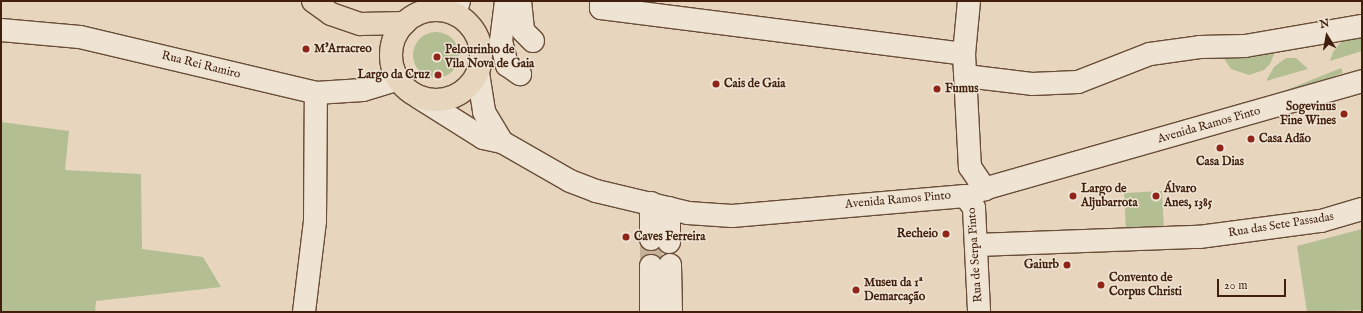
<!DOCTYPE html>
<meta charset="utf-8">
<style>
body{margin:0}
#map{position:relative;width:1363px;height:313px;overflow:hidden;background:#e7d6bd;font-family:"IM FELL English",serif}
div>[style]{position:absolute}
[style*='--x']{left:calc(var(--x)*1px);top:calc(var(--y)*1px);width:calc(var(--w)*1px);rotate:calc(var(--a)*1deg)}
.green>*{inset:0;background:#b3be93;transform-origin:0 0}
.round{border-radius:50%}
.minor-tunnel>*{height:22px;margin-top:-11px;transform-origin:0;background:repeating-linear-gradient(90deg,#c6b19a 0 22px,transparent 0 33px)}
.roads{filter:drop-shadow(1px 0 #6a4d38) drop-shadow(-1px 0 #6a4d38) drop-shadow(0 1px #6a4d38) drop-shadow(0 -1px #6a4d38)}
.minor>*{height:22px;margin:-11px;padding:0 11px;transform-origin:11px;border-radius:11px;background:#efe4d4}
.major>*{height:22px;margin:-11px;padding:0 11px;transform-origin:11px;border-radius:11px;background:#e7d6bd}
.major>.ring{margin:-11px;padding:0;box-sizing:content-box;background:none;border:22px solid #e7d6bd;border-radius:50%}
.dots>*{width:11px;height:11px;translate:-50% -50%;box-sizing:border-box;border:2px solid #efe4d4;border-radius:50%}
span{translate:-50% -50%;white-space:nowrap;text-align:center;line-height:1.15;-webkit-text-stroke:3px #efe4d4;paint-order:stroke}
.poi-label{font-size:12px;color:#411f0c;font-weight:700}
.left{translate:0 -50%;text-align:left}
.right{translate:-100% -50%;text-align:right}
.street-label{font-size:12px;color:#411f0c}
.frame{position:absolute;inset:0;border:2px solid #411f0c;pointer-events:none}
.north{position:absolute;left:1307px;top:16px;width:40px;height:40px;-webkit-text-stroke:3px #efe4d4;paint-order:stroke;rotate:349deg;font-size:11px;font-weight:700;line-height:16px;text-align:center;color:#411f0c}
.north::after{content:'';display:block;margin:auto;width:14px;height:18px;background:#411f0c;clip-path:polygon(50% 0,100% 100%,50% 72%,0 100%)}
.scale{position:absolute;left:1217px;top:279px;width:69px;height:18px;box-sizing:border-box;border:2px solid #411f0c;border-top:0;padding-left:5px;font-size:12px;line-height:14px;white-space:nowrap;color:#411f0c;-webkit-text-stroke:3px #efe4d4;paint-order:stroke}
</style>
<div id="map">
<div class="green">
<div class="round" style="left:413px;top:32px;width:46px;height:46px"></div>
<div style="clip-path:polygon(1362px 35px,1362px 51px,1330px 61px,1333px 52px,1344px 38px)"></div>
<div style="clip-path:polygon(1276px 49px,1270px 64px,1264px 70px,1249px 75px,1231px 69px,1221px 54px)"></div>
<div style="clip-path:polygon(1286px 58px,1296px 58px,1308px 69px,1266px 81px,1274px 67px)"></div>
<div style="left:1341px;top:68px;width:5px;height:128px;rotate:68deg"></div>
<div style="clip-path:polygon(1px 122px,69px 131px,65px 170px,141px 174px,142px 249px,203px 257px,221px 287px,96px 301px,95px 312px,1px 312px)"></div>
<div style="left:1162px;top:191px;width:39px;height:38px;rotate:87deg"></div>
<div style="clip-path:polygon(1362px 229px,1362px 310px,1307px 312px,1297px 246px)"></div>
</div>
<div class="minor-tunnel">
<div style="--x:651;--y:266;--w:27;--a:-90"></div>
</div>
<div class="roads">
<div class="minor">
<div style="--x:506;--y:1;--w:40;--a:97.1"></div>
<div style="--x:501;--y:41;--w:25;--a:76"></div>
<div style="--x:507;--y:65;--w:16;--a:35"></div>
<div style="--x:520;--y:1;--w:30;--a:84"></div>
<div style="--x:523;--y:31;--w:14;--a:45"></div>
<div style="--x:601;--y:1;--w:7;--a:90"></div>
<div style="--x:601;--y:8;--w:366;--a:7.2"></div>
<div style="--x:964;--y:54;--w:113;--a:87"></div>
<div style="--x:970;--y:167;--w:27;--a:56"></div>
<div style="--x:455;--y:14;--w:14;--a:-73"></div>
<div style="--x:1;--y:30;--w:79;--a:5.1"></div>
<div style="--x:80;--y:37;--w:243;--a:13.3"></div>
<div style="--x:316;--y:93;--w:47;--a:-3.7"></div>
<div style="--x:363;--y:90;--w:38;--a:-17"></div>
<div style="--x:964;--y:54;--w:53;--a:-84.6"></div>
<div style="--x:478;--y:73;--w:39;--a:81"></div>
<div style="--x:484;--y:112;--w:35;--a:59"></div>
<div style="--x:966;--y:76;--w:66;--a:6.9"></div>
<div style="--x:1032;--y:84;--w:46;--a:-2.5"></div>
<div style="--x:1078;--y:82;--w:77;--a:-21.3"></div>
<div style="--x:1150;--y:54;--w:50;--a:-8"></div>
<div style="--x:1200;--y:47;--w:45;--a:-1.3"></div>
<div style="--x:1245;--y:46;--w:119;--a:-9.7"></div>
<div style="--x:418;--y:97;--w:77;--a:32.2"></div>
<div style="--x:483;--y:138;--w:19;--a:12"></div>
<div style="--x:502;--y:142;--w:78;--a:29.8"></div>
<div style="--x:570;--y:181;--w:28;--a:21"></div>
<div style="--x:596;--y:191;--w:95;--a:13.4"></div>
<div style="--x:688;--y:213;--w:44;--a:3.9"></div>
<div style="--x:732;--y:216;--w:234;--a:-4.9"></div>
<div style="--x:965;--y:196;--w:15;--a:53"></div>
<div style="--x:974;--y:208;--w:104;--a:87.2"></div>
<div style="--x:973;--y:195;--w:9;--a:-36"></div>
<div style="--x:980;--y:190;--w:397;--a:-15.9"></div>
<div style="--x:669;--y:208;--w:34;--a:90"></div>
<div style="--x:651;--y:239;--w:36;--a:-90"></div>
<div style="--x:977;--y:245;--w:222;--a:-2.1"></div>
<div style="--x:1199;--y:237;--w:123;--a:-7.5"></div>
<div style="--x:1321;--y:221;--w:43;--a:-16.3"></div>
<div style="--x:670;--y:265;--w:47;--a:88.8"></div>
<div style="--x:304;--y:312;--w:92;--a:-83.1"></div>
<div style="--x:315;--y:221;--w:128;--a:-89.6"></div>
<div style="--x:651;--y:312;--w:46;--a:-90"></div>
</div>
<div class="major">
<div style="--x:313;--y:1;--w:22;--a:36"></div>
<div style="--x:331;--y:14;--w:31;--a:19"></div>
<div style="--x:360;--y:24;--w:45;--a:-1.3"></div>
<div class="ring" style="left:391px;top:10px;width:68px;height:68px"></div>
</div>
</div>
<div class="dots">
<div style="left:306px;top:49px;background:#8f2418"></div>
<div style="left:437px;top:57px;background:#8f2418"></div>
<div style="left:438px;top:75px;background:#8f2418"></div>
<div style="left:716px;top:84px;background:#8f2418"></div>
<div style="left:937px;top:89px;background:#8f2418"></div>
<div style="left:1344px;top:114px;background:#8f2418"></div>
<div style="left:1251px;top:139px;background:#8f2418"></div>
<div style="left:1220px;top:148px;background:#8f2418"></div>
<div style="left:1073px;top:196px;background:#8f2418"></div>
<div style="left:1156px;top:196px;background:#8f2418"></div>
<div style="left:946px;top:234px;background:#8f2418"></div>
<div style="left:626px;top:237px;background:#8f2418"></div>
<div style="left:1067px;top:265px;background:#8f2418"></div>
<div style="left:1101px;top:285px;background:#8f2418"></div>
<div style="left:856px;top:290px;background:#8f2418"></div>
</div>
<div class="poi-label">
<span class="left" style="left:314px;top:49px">M'Arracreo</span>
<span class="left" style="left:445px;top:57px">Pelourinho de<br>Vila Nova de Gaia</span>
<span class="right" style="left:430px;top:75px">Largo da Cruz</span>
<span class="left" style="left:724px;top:84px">Cais de Gaia</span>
<span class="left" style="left:945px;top:89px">Fumus</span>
<span class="right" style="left:1336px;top:114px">Sogevinus<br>Fine Wines</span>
<span class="left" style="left:1259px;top:139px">Casa Adão</span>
<span style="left:1220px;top:162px">Casa Dias</span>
<span class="left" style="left:1081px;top:196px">Largo de<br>Aljubarrota</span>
<span class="left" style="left:1164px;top:196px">Álvaro<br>Anes, 1385</span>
<span class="right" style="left:938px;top:234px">Recheio</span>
<span class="left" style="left:634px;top:237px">Caves Ferreira</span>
<span class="right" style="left:1059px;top:265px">Gaiurb</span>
<span class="left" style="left:1109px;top:285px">Convento de<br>Corpus Christi</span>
<span class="left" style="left:864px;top:290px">Museu da 1ª<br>Demarcação</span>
</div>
<div class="street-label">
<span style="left:201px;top:65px;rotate:14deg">Rua Rei Ramiro</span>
<span style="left:1209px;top:125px;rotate:-16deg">Avenida Ramos Pinto</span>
<span style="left:898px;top:200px;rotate:-5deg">Avenida Ramos Pinto</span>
<span style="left:1281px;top:225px;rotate:-9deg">Rua das Sete Passadas</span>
<span style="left:975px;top:255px;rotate:-94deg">Rua de Serpa Pinto</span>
</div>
<div class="frame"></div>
<div class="north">N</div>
<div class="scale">20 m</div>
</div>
